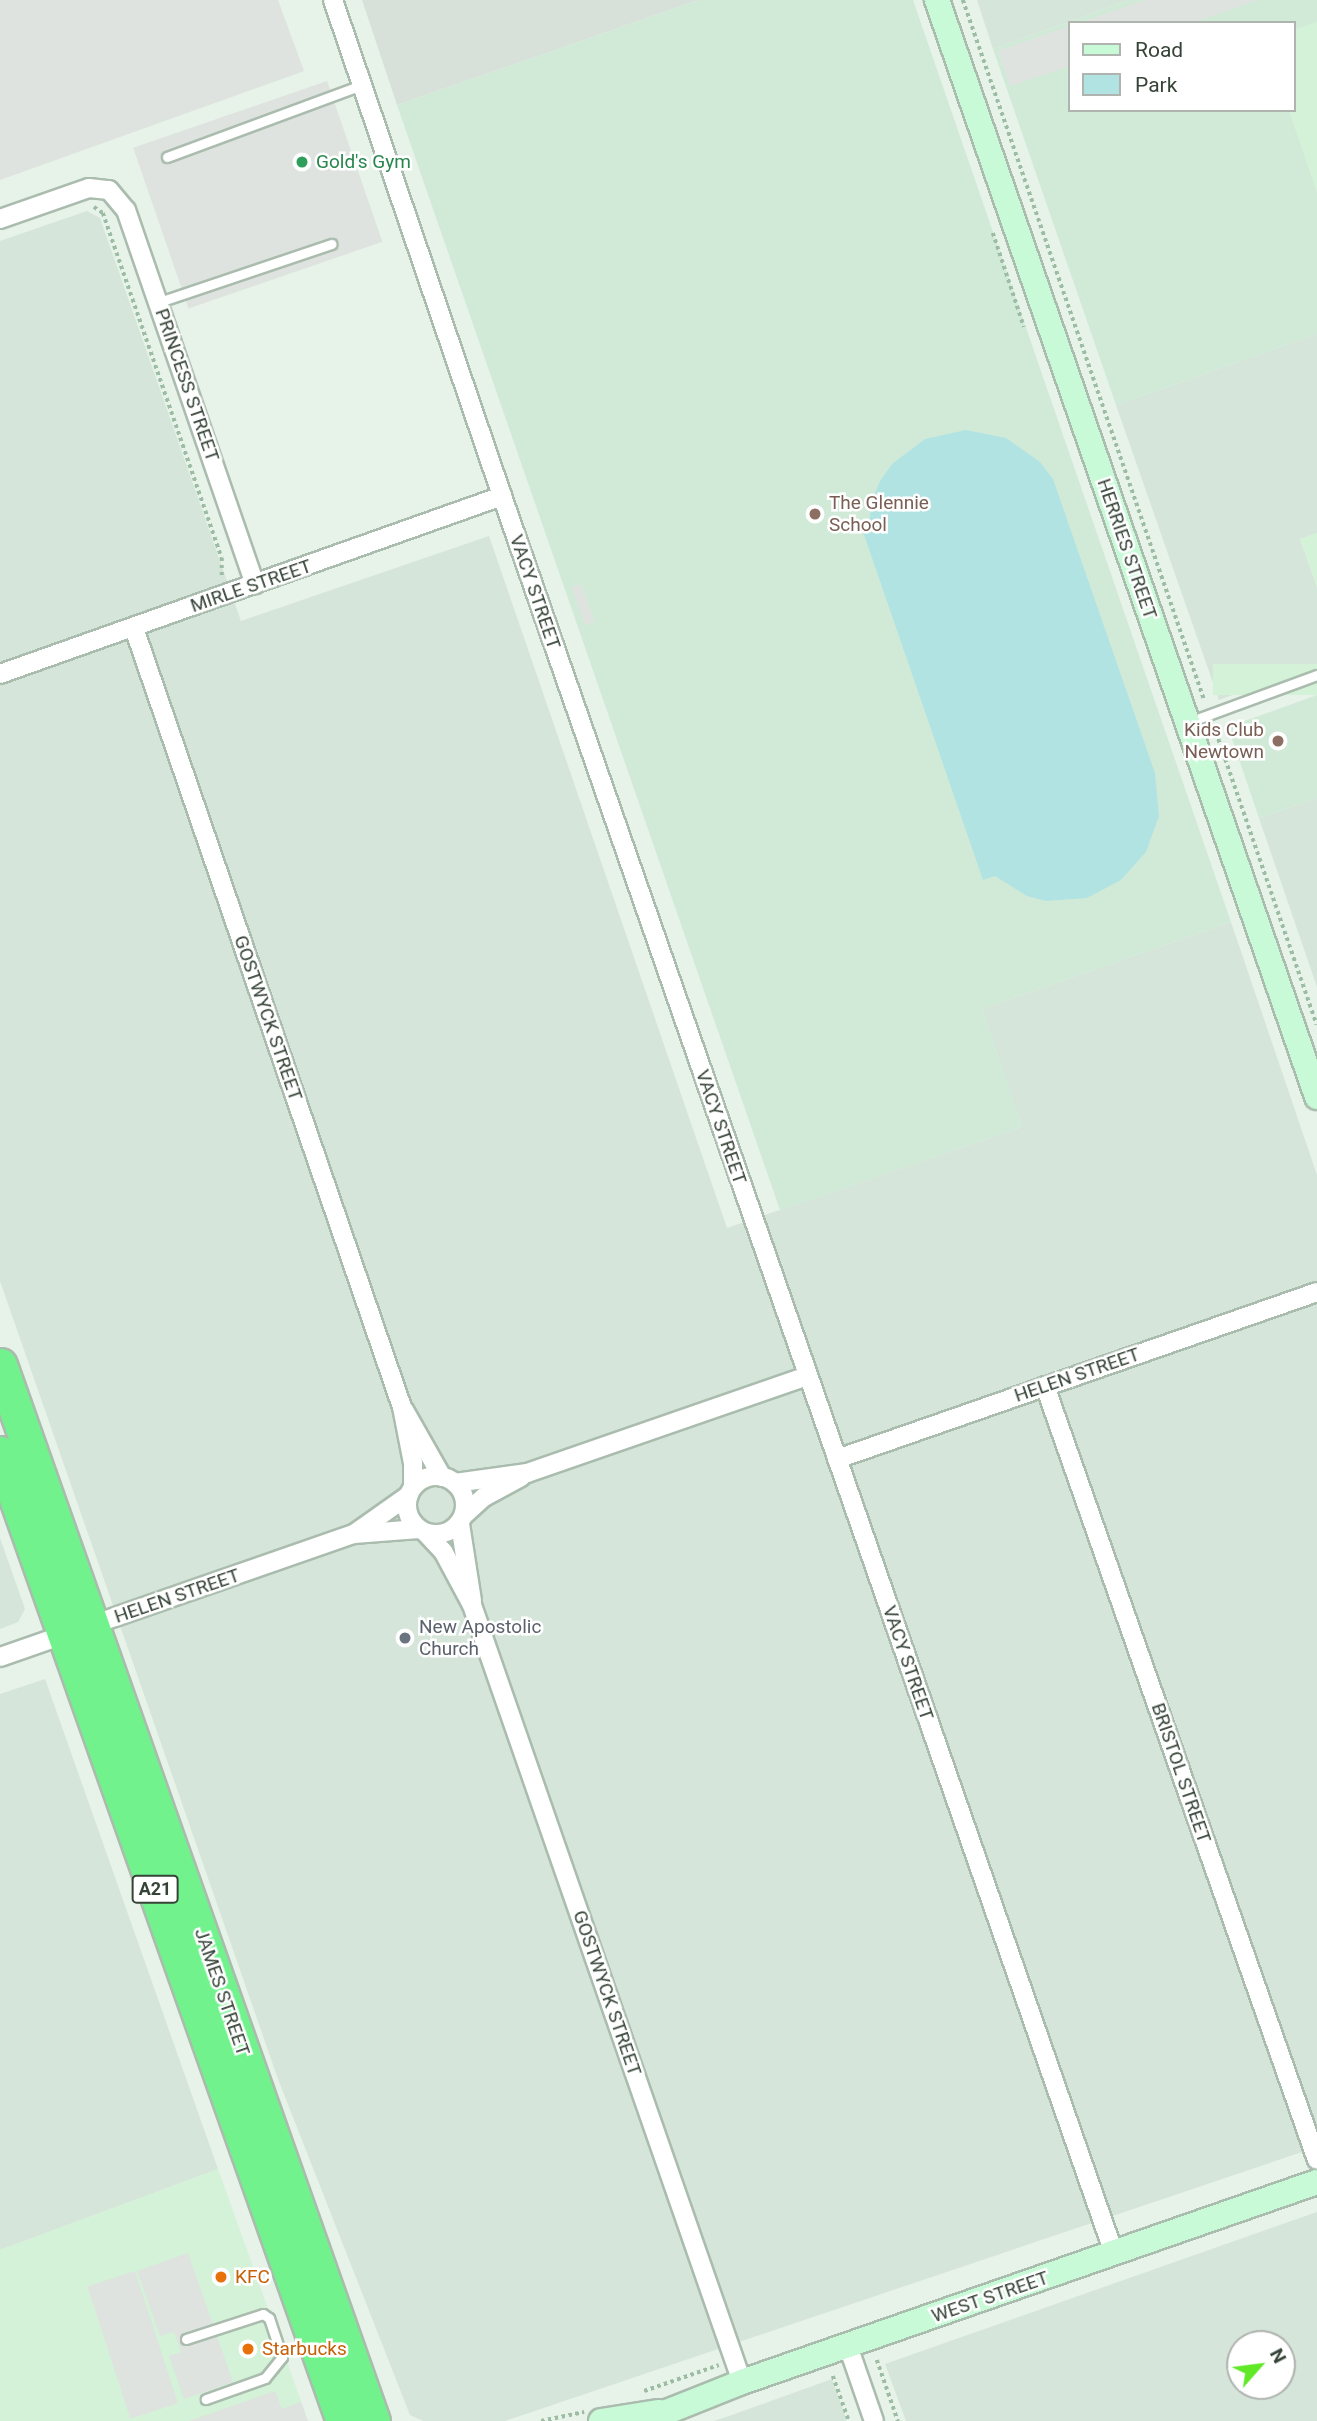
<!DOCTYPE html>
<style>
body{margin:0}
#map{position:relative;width:1317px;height:2421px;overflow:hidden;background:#e7f2e9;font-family:Roboto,sans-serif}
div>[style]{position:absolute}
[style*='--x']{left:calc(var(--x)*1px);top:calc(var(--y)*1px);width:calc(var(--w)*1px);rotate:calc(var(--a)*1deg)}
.residential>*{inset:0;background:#d5e5d9}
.commercial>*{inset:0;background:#d3f2d7;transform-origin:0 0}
.industrial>*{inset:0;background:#d8e1d9}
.education>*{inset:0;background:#d1ead8}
.green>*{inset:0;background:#b2e3e3}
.parking>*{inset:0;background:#dee3df;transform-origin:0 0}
.path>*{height:3.5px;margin-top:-1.75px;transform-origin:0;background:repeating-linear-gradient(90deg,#9cbda3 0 3.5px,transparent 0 7px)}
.roads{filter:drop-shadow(2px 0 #aabcae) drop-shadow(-2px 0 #aabcae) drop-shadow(0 2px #aabcae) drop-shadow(0 -2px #aabcae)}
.lane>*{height:9px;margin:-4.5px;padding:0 4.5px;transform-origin:4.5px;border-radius:4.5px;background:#fff}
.street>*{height:18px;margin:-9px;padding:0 9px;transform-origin:9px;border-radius:9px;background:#fff}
.street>.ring{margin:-9px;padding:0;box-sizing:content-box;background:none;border:18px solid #fff;border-radius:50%}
.secondary>*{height:24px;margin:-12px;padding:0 12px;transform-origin:12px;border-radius:12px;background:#c8fad8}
.highway>*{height:33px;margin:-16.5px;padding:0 16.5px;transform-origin:16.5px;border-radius:16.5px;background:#71f28d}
.dots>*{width:19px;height:19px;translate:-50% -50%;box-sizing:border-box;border:4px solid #fff;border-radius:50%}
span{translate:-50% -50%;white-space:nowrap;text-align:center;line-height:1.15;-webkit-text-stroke:5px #fff;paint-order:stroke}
.shield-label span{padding:2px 5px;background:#fff;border:2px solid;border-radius:5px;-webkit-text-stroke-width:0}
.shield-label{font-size:18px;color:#364438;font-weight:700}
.leisure-label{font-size:19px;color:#27864d}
.left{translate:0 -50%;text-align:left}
.street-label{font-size:19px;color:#364438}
.education-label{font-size:19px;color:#785e54}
.right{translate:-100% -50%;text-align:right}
.worship-label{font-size:19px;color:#5b616d}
.food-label{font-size:19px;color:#c56008}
.legend{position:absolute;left:1068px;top:21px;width:228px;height:91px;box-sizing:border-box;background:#fff;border:2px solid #afb4af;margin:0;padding:9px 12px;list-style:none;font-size:21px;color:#364438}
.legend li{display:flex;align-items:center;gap:14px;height:35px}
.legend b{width:35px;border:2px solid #afb4af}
.north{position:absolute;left:1226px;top:2330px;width:70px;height:70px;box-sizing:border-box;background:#fff;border:2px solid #afb4af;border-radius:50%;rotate:62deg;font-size:19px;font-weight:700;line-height:28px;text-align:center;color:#364438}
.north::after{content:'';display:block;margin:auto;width:24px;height:32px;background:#61e927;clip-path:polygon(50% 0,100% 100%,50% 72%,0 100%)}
</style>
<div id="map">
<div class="residential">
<div style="clip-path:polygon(977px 0,1129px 0,993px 49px)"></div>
<div style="clip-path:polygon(87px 211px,100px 218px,241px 621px,489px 536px,727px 1228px,1022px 1127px,982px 1009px,1231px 922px,1317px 1175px,1317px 2147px,505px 2421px,423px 2421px,410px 2415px,278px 2079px,0 1281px,0 241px)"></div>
<div style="clip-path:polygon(1317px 334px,1317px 533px,1300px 539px,1317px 587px,1317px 664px,1219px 700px,1116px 405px)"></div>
<div style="clip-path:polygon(1317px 798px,1317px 987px,1259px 818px)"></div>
<div style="clip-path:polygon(0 1538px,25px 1609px,18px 1622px,0 1629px)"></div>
<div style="clip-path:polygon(45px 1679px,218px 2169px,0 2250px,0 1694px)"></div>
<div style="clip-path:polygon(evenodd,1317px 2212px,1317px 2421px,906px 2421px,885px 2364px,1317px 2212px,1240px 2344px,1282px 2344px,1282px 2386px,1240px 2386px,1240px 2344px)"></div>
<div style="clip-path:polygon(832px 2379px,847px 2421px,714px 2421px,729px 2416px)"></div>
</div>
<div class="commercial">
<div style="clip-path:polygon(1317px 22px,1317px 192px,1289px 110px,1294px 110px,1294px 30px)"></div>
<div style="clip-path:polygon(1317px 533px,1317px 587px,1300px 539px)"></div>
<div style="left:1317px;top:664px;width:31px;height:104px;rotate:90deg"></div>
<div style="clip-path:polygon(218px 2169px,308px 2421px,0 2421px,0 2250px)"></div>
</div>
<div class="industrial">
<div style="clip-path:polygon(362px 0,699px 0,397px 105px)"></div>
</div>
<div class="education">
<div style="clip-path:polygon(699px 0,913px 0,1231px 922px,982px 1009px,1022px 1127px,780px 1210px,397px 105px)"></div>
<div style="clip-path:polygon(1129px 0,1317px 0,1317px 22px,1294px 30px,1294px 23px,1070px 23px,1070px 110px,1289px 110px,1317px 192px,1317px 334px,1116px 405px,993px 49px)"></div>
<div style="clip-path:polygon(1317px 695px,1317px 798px,1259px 818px,1228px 727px)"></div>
</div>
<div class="green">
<div style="clip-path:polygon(966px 430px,1006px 438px,1040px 462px,1053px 479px,1155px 773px,1159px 816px,1146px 852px,1121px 880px,1087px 898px,1046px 901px,1027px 896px,995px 876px,983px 880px,863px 532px,868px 530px,872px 501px,880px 481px,892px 464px,925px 439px)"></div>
</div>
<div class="parking">
<div style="clip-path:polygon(0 0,278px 0,304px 71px,0 180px)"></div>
<div style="clip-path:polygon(1145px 0,1257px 0,1192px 23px,1079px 23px)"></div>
<div style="clip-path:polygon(1070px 26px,1070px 66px,1010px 86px,998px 51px)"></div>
<div style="left:327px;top:81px;width:170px;height:205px;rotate:71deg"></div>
<div style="left:581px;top:584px;width:40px;height:10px;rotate:70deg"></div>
<div style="clip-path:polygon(188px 2253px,233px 2382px,184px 2399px,169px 2356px,181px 2352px,174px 2332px,160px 2336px,137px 2271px)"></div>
<div style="left:135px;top:2271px;width:139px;height:50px;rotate:72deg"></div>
<div style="clip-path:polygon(275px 2391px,282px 2409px,301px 2402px,308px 2421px,189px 2421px)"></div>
</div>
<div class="path">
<div style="--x:963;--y:0;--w:739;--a:70.98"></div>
<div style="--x:94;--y:207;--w:11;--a:34"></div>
<div style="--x:103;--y:213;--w:365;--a:71"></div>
<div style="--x:222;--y:558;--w:19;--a:90"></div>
<div style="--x:993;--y:233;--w:99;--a:71.7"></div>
<div style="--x:1214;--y:726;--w:316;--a:71"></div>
<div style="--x:877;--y:2360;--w:65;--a:71"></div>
<div style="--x:833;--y:2376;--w:48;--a:70.4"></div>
<div style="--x:644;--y:2391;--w:79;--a:-19.1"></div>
<div style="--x:541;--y:2421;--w:44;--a:-11.8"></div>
</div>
<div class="roads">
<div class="lane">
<div style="--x:167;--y:157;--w:208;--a:-20.3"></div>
<div style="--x:159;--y:302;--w:182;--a:-18.6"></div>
<div style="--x:1189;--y:722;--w:136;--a:-20.2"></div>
<div style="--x:186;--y:2339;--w:81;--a:-18"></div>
<div style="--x:263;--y:2314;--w:7;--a:34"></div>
<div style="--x:269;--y:2318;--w:41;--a:71.6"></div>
<div style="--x:282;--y:2357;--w:27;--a:129"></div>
<div style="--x:265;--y:2378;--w:63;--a:160.4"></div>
</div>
<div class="street">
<div style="--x:333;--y:0;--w:524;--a:71.18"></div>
<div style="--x:502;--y:496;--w:1861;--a:70.8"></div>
<div style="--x:0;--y:219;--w:94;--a:-19.2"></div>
<div style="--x:89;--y:188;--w:20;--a:6"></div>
<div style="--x:109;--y:190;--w:26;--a:50"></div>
<div style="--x:126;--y:210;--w:396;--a:71"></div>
<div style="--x:134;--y:628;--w:824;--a:71.02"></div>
<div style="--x:402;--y:1407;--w:57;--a:78.9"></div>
<div style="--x:413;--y:1463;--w:24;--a:90"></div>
<div style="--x:0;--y:674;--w:533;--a:-19.52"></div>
<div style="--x:1045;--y:1386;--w:820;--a:70.64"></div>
<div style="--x:404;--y:1410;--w:77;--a:60.4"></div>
<div style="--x:837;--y:1459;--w:508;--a:-19.18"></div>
<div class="ring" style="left:407px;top:1476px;width:40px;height:40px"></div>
<div style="--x:455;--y:1483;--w:73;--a:-7.9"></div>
<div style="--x:527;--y:1473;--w:296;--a:-19.1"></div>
<div style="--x:464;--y:1515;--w:27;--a:-42"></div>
<div style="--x:484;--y:1497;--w:42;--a:-28.4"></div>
<div style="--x:460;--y:1524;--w:78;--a:81.1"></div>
<div style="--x:426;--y:1533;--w:25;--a:47"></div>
<div style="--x:443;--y:1551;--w:61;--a:61.8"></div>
<div style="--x:472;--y:1605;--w:823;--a:70.84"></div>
<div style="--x:354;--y:1534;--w:65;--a:-4.4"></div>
<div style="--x:0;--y:1657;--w:375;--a:-19.2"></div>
<div style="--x:354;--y:1534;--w:67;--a:-35.3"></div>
<div style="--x:848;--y:2346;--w:79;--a:70.9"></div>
</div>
<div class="secondary">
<div style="--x:937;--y:0;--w:1161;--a:70.89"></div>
<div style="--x:601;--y:2421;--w:59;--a:-8.8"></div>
<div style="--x:644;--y:2421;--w:105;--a:-21.7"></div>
<div style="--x:742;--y:2382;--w:609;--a:-19.18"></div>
</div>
<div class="highway">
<div style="--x:0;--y:1365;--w:1120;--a:70.55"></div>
<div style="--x:0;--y:1453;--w:1027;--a:70.49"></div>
</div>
</div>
<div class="dots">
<div style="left:302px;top:162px;background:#2e9e5b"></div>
<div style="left:815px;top:514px;background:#8d6e63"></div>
<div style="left:1278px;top:741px;background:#8d6e63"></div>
<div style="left:405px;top:1638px;background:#6b7280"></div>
<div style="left:221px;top:2277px;background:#e8710a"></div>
<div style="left:248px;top:2349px;background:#e8710a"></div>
</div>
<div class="shield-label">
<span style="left:155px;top:1889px">A21</span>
</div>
<div class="leisure-label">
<span class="left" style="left:316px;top:162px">Gold's Gym</span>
</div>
<div class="street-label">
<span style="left:187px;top:385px;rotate:71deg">PRINCESS STREET</span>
<span style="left:1127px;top:549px;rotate:71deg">HERRIES STREET</span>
<span style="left:251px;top:586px;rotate:-19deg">MIRLE STREET</span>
<span style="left:535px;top:592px;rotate:71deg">VACY STREET</span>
<span style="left:268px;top:1018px;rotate:71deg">GOSTWYCK STREET</span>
<span style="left:721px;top:1127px;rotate:71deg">VACY STREET</span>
<span style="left:1077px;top:1375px;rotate:-19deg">HELEN STREET</span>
<span style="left:177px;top:1596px;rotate:-19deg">HELEN STREET</span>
<span style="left:908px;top:1663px;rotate:71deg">VACY STREET</span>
<span style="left:1181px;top:1773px;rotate:71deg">BRISTOL STREET</span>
<span style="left:222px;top:1992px;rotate:71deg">JAMES STREET</span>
<span style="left:607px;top:1993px;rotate:71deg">GOSTWYCK STREET</span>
<span style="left:990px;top:2297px;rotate:-19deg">WEST STREET</span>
</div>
<div class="education-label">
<span class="left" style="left:829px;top:514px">The Glennie<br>School</span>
<span class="right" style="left:1264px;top:741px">Kids Club<br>Newtown</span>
</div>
<div class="worship-label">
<span class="left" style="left:419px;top:1638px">New Apostolic<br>Church</span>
</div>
<div class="food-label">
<span class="left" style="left:235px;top:2277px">KFC</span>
<span class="left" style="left:262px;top:2349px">Starbucks</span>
</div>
<ul class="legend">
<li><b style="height:9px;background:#c8fad8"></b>Road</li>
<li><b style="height:19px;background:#b2e3e3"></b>Park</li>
</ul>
<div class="north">N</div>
</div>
